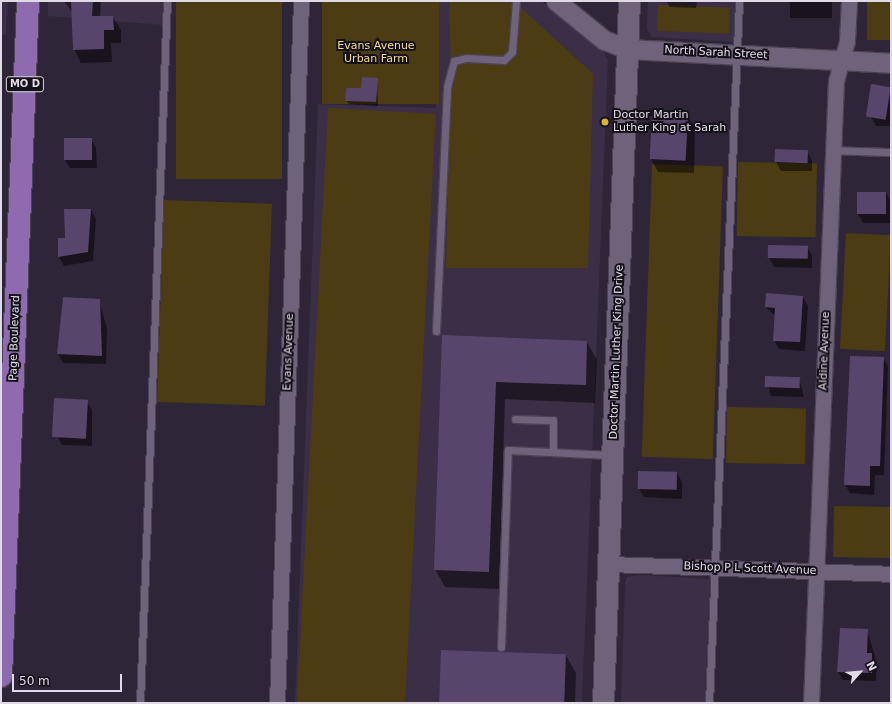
<!DOCTYPE html>
<style>
body{margin:0}
#map{position:relative;width:892px;height:704px;overflow:hidden;background:#2f2539;font-family:"DejaVu Sans",sans-serif}
div>[style]{position:absolute}
[style*='--x']{left:calc(var(--x)*1px);top:calc(var(--y)*1px);width:calc(var(--w)*1px);rotate:calc(var(--a)*1deg)}
.built>*{inset:0;background:#3b2e47}
.green>*{inset:0;background:#4b3c14;transform-origin:0 0}
.shadow>*{inset:0;background:#0007;transform-origin:0 0}
.building>*{inset:0;background:#58456c;transform-origin:0 0}
.roads{filter:drop-shadow(1px 0 #4b4354) drop-shadow(-1px 0 #4b4354) drop-shadow(0 1px #4b4354) drop-shadow(0 -1px #4b4354)}
.service>*{height:7px;margin:-3.5px;padding:0 3.5px;transform-origin:3.5px;border-radius:3.5px;background:#6e637a}
.minor>*{height:15px;margin:-7.5px;padding:0 7.5px;transform-origin:7.5px;border-radius:7.5px;background:#6e637a}
.tertiary>*{height:19px;margin:-9.5px;padding:0 9.5px;transform-origin:9.5px;border-radius:9.5px;background:#6e637a}
.secondary>*{height:21px;margin:-10.5px;padding:0 10.5px;transform-origin:10.5px;border-radius:10.5px;background:#6e637a}
.primary>*{height:22px;margin:-11px;padding:0 11px;transform-origin:11px;border-radius:11px;background:#8e6baf}
.dots>*{width:11px;height:11px;translate:-50% -50%;box-sizing:border-box;border:2px solid #151119;border-radius:50%}
span{translate:-50% -50%;white-space:nowrap;text-align:center;line-height:1.15;-webkit-text-stroke:4px #151119;paint-order:stroke}
.shield-label span{padding:1px 3px;background:#151119;border:1px solid;border-radius:3px;-webkit-text-stroke-width:0}
.shield-label{font-size:10px;color:#e0dae7;font-weight:700}
.park-label{font-size:11px;color:#f5d890}
.street-label{font-size:11px;color:#e0dae7}
.poi-label{font-size:11px;color:#e0dae7}
.left{translate:0 -50%;text-align:left}
.frame{position:absolute;inset:0;border:2px solid #e0dae7;pointer-events:none}
.north{position:absolute;left:840px;top:652px;width:40px;height:40px;-webkit-text-stroke:3px #151119;paint-order:stroke;rotate:63deg;font-size:11px;font-weight:700;line-height:16px;text-align:center;color:#e0dae7}
.north::after{content:'';display:block;margin:auto;width:14px;height:18px;background:#e0dae7;clip-path:polygon(50% 0,100% 100%,50% 72%,0 100%)}
.scale{position:absolute;left:12px;top:674px;width:110px;height:18px;box-sizing:border-box;border:2px solid #e0dae7;border-top:0;padding-left:5px;font-size:12px;line-height:14px;white-space:nowrap;color:#e0dae7;-webkit-text-stroke:3px #151119;paint-order:stroke}
</style>
<div id="map">
<div class="built">
<div style="clip-path:polygon(1px 1px,8px 1px,6px 35px,1px 35px)"></div>
<div style="clip-path:polygon(48px 1px,164px 1px,163px 25px,48px 16px)"></div>
<div style="clip-path:polygon(439px 1px,541px 1px,604px 52px,608px 60px,582px 703px,295px 703px,318px 104px,436px 108px)"></div>
<div style="clip-path:polygon(648px 1px,736px 1px,734px 42px,652px 37px,647px 29px)"></div>
<div style="clip-path:polygon(640px 575px,710px 579px,705px 703px,621px 703px,625px 583px,627px 577px)"></div>
</div>
<div class="green">
<div style="left:176px;top:1px;width:106px;height:178px"></div>
<div style="left:322px;top:1px;width:117px;height:103px"></div>
<div style="clip-path:polygon(449px 1px,505px 1px,519px 6px,593px 74px,588px 268px,446px 268px,451px 68px)"></div>
<div style="left:867px;top:1px;width:24px;height:39px"></div>
<div style="left:658px;top:5px;width:72px;height:26px;rotate:2deg"></div>
<div style="left:328px;top:108px;width:108px;height:596px;rotate:3deg"></div>
<div style="left:738px;top:162px;width:79px;height:74px;rotate:1deg"></div>
<div style="left:652px;top:164px;width:71px;height:293px;rotate:2deg"></div>
<div style="left:164px;top:200px;width:108px;height:202px;rotate:2deg"></div>
<div style="left:846px;top:233px;width:45px;height:116px;rotate:3deg"></div>
<div style="left:727px;top:407px;width:79px;height:56px;rotate:1deg"></div>
<div style="left:834px;top:506px;width:57px;height:51px;rotate:1deg"></div>
</div>
<div class="shadow">
<div style="clip-path:polygon(64px 1px,101px 1px,100px 17px,113px 17px,121px 30px,121px 43px,111px 43px,112px 62px,81px 63px,74px 49px,73px 13px)"></div>
<div style="clip-path:polygon(666px 1px,697px 1px,696px 8px,670px 7px)"></div>
<div style="left:790px;top:1px;width:42px;height:17px"></div>
<div style="clip-path:polygon(377px 79px,378px 106px,349px 104px,346px 100px)"></div>
<div style="clip-path:polygon(872px 85px,891px 87px,891px 126px,876px 126px,871px 117px)"></div>
<div style="clip-path:polygon(688px 117px,695px 130px,694px 173px,658px 172px,651px 159px)"></div>
<div style="clip-path:polygon(91px 139px,96px 148px,97px 168px,70px 168px,65px 160px)"></div>
<div style="clip-path:polygon(807px 151px,812px 160px,812px 171px,781px 171px,776px 162px)"></div>
<div style="clip-path:polygon(886px 193px,891px 202px,890px 223px,863px 223px,858px 214px)"></div>
<div style="clip-path:polygon(91px 210px,96px 219px,93px 261px,64px 266px,59px 257px,59px 239px,66px 239px)"></div>
<div style="clip-path:polygon(769px 246px,807px 247px,812px 255px,812px 268px,774px 267px,769px 258px)"></div>
<div style="clip-path:polygon(803px 297px,808px 306px,805px 351px,779px 349px,774px 340px,775px 316px,766px 307px)"></div>
<div style="clip-path:polygon(63px 298px,99px 300px,107px 329px,106px 364px,63px 363px,58px 354px)"></div>
<div style="clip-path:polygon(443px 336px,587px 342px,597px 360px,595px 403px,505px 399px,499px 589px,445px 587px,435px 569px)"></div>
<div style="clip-path:polygon(883px 358px,888px 366px,884px 475px,875px 475px,874px 495px,850px 493px,845px 485px)"></div>
<div style="clip-path:polygon(766px 377px,799px 378px,804px 397px,771px 396px)"></div>
<div style="clip-path:polygon(87px 401px,92px 410px,92px 446px,62px 445px,57px 436px)"></div>
<div style="clip-path:polygon(677px 473px,682px 482px,682px 499px,644px 497px,639px 489px)"></div>
<div style="clip-path:polygon(867px 630px,877px 663px,876px 681px,843px 680px,838px 672px)"></div>
<div style="clip-path:polygon(566px 655px,576px 673px,575px 703px,438px 703px)"></div>
</div>
<div class="building">
<div style="clip-path:polygon(71px 1px,93px 1px,92px 16px,113px 16px,114px 30px,104px 30px,104px 49px,73px 50px)"></div>
<div style="clip-path:polygon(362px 77px,378px 78px,376px 102px,345px 101px,346px 88px,361px 88px)"></div>
<div style="left:871px;top:84px;width:20px;height:33px;rotate:9deg"></div>
<div style="left:652px;top:114px;width:36px;height:45px;rotate:3deg"></div>
<div style="left:64px;top:138px;width:28px;height:22px"></div>
<div style="left:775px;top:149px;width:33px;height:13px;rotate:2deg"></div>
<div style="left:857px;top:192px;width:29px;height:22px"></div>
<div style="clip-path:polygon(64px 209px,91px 209px,88px 252px,58px 257px,58px 238px,65px 238px)"></div>
<div style="left:768px;top:245px;width:40px;height:13px;rotate:1deg"></div>
<div style="clip-path:polygon(766px 293px,803px 296px,800px 342px,773px 341px,775px 308px,765px 307px)"></div>
<div style="clip-path:polygon(63px 297px,100px 299px,102px 356px,57px 354px)"></div>
<div style="clip-path:polygon(442px 335px,587px 341px,586px 385px,496px 382px,489px 572px,434px 570px)"></div>
<div style="clip-path:polygon(850px 356px,884px 357px,880px 466px,870px 466px,870px 486px,844px 485px)"></div>
<div style="left:765px;top:376px;width:35px;height:11px;rotate:2deg"></div>
<div style="left:54px;top:398px;width:34px;height:39px;rotate:3deg"></div>
<div style="left:638px;top:471px;width:39px;height:18px;rotate:1deg"></div>
<div style="clip-path:polygon(840px 628px,868px 629px,867px 653px,872px 653px,872px 673px,837px 672px)"></div>
<div style="left:441px;top:650px;width:125px;height:53px;rotate:2deg"></div>
</div>
<div class="roads">
<div class="service">
<div style="--x:833;--y:150;--w:58;--a:2"></div>
<div style="--x:436;--y:331;--w:244;--a:-87.4"></div>
<div style="--x:447;--y:87;--w:27;--a:-75"></div>
<div style="--x:454;--y:61;--w:12;--a:-14"></div>
<div style="--x:466;--y:58;--w:38;--a:3"></div>
<div style="--x:504;--y:60;--w:11;--a:-45"></div>
<div style="--x:512;--y:52;--w:51;--a:-85.5"></div>
<div style="--x:515;--y:419;--w:38;--a:2"></div>
<div style="--x:553;--y:420;--w:30;--a:90"></div>
<div style="--x:501;--y:647;--w:197;--a:-88"></div>
<div style="--x:508;--y:450;--w:103;--a:2.8"></div>
<div style="--x:140;--y:703;--w:703;--a:-87.8"></div>
<div style="--x:709;--y:703;--w:703;--a:-87.55"></div>
</div>
<div class="minor">
<div style="--x:609;--y:564;--w:282;--a:2"></div>
<div style="--x:277;--y:703;--w:702;--a:-88.04"></div>
<div style="--x:811;--y:703;--w:623;--a:-87.7"></div>
<div style="--x:836;--y:81;--w:41;--a:-74.6"></div>
<div style="--x:847;--y:41;--w:40;--a:-87.1"></div>
</div>
<div class="tertiary">
<div style="--x:556;--y:1;--w:62;--a:39.1"></div>
<div style="--x:604;--y:40;--w:25;--a:21"></div>
<div style="--x:627;--y:49;--w:264;--a:3"></div>
</div>
<div class="secondary">
<div style="--x:603;--y:703;--w:702;--a:-87.88"></div>
</div>
<div class="primary">
<div style="--x:1;--y:676;--w:676;--a:-87.71"></div>
</div>
</div>
<div class="dots">
<div style="left:605px;top:122px;background:#ddb133"></div>
</div>
<div class="shield-label">
<span style="left:25px;top:84px">MO D</span>
</div>
<div class="park-label">
<span style="left:376px;top:53px">Evans Avenue<br>Urban Farm</span>
</div>
<div class="street-label">
<span style="left:716px;top:53px;rotate:3deg">North Sarah Street</span>
<span style="left:15px;top:338px;rotate:-88deg">Page Boulevard</span>
<span style="left:825px;top:351px;rotate:-88deg">Aldine Avenue</span>
<span style="left:289px;top:352px;rotate:-88deg">Evans Avenue</span>
<span style="left:617px;top:352px;rotate:-88deg">Doctor Martin Luther King Drive</span>
<span style="left:750px;top:569px;rotate:2deg">Bishop P L Scott Avenue</span>
</div>
<div class="poi-label">
<span class="left" style="left:613px;top:122px">Doctor Martin<br>Luther King at Sarah</span>
</div>
<div class="frame"></div>
<div class="north">N</div>
<div class="scale">50 m</div>
</div>
